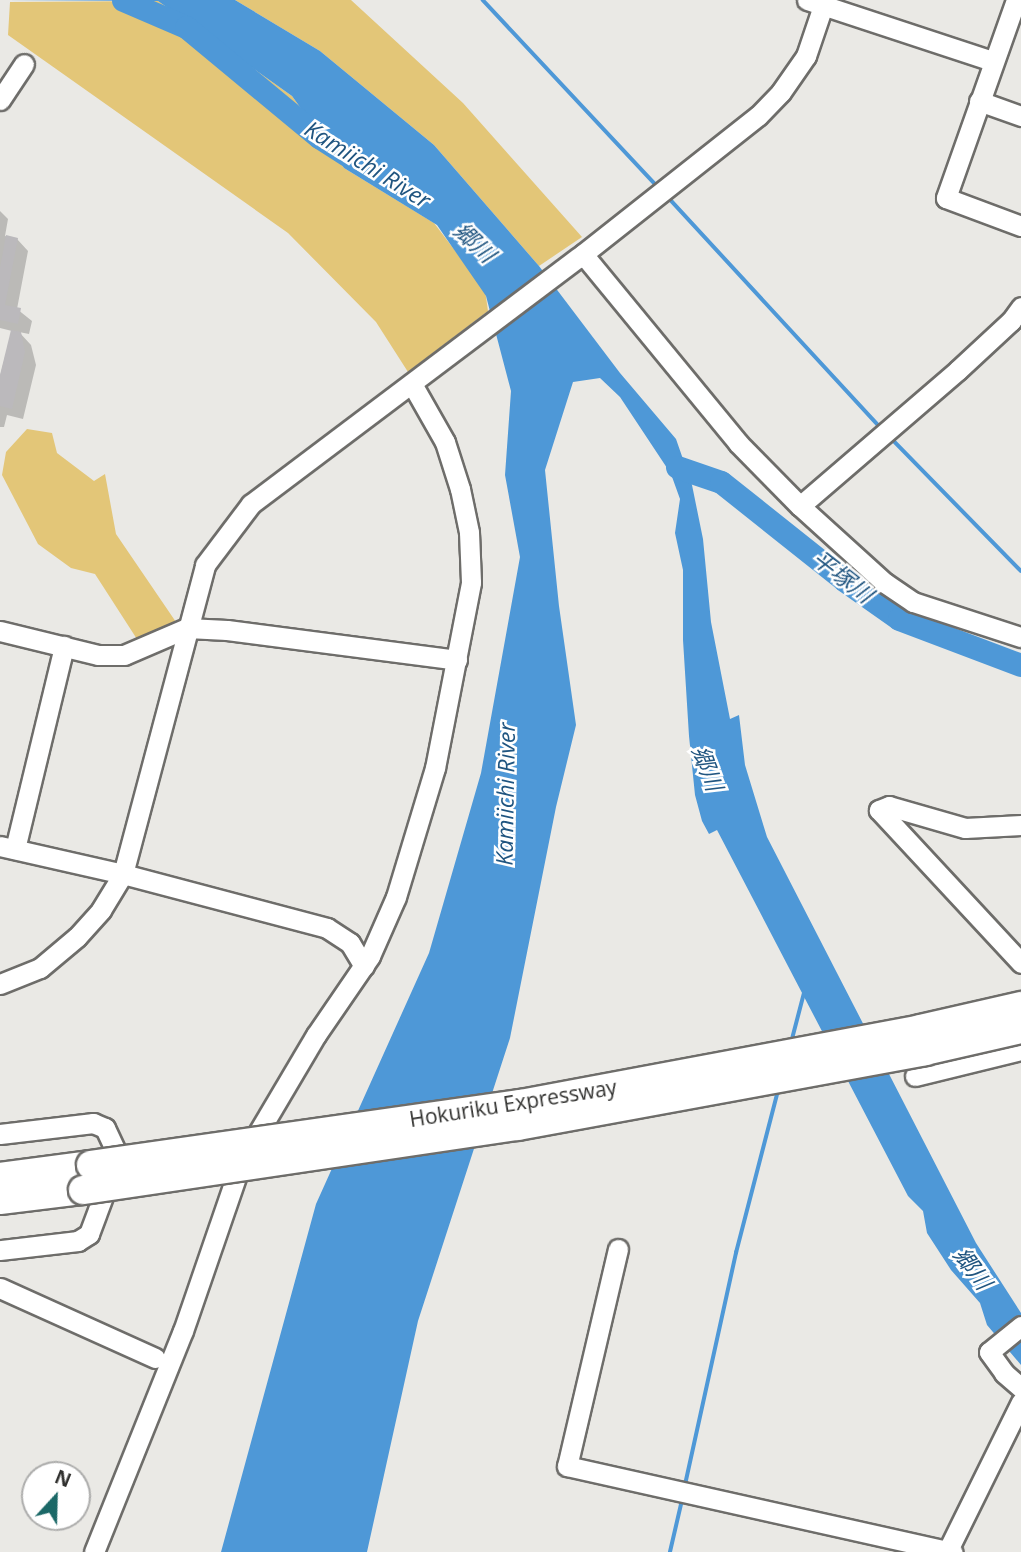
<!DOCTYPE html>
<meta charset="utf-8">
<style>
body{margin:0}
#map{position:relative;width:1021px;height:1552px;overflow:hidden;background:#eae9e5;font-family:"Open Sans","Noto Sans JP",sans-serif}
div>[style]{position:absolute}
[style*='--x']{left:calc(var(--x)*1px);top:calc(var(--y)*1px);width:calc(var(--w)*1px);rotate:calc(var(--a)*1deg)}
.green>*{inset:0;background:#e3c678}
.water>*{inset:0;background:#4e98d7}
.shadow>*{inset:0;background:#0003}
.stream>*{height:3.5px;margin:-1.75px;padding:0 1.75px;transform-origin:1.75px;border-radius:1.75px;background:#4e98d7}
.river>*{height:23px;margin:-11.5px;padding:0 11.5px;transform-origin:11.5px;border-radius:11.5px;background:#4e98d7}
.building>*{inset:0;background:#bbb9bc}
.roads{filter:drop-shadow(2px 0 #6e6d6a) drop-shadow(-2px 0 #6e6d6a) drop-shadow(0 2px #6e6d6a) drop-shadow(0 -2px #6e6d6a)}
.minor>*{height:19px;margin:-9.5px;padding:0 9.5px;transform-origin:9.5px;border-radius:9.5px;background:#fff}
.highway>*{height:28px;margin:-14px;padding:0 14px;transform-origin:14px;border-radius:14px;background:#fff}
.bridges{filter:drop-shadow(2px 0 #6e6d6a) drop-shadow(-2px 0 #6e6d6a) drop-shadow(0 2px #6e6d6a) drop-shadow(0 -2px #6e6d6a)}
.highway-bridge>*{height:28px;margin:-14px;padding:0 14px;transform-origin:14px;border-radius:14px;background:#fff}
span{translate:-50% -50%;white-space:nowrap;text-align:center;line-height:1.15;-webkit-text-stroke:5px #fff;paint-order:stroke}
.street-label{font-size:21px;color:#31312f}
.water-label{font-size:23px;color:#205580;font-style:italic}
.north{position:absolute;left:21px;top:1461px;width:70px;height:70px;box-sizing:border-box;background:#fff;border:2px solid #adadac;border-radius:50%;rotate:22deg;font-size:19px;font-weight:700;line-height:28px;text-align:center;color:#31312f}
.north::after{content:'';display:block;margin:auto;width:24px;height:32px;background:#1b6867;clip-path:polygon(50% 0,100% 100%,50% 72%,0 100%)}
</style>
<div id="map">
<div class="green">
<div style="clip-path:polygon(235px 0,351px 0,463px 103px,582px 237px,539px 266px,434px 145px,320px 51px)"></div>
<div style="clip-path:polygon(158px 1px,292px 96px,344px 168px,434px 223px,485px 290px,488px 311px,408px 372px,376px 322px,288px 233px,8px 35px,10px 2px)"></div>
<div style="clip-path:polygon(27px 429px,52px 433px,57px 453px,94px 481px,105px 474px,116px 534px,178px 625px,144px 650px,95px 574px,71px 568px,38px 544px,2px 475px,6px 452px)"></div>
</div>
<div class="water">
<div style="clip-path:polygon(7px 0,235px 0,320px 51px,434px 145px,539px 266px,620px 373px,676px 439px,692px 485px,703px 539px,711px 622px,730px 719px,739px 715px,745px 765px,767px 837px,976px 1243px,1021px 1313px,1021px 1365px,987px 1325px,980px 1303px,951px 1270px,927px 1233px,923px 1211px,908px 1196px,717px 830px,709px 834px,702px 821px,695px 795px,689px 736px,683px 640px,683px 570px,675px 533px,680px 499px,671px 474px,620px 397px,600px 378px,573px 382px,545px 470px,559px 606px,576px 725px,556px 807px,510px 1038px,418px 1321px,367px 1552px,221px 1552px,316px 1204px,429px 953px,481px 773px,520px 557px,505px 475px,511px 391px,486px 296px,437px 225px,344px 168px,292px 96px,158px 1px)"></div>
</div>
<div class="shadow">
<div style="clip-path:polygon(0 211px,8px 219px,5px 236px,17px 239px,28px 251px,17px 309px,32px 321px,29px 334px,19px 332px,31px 345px,36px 365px,23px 419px,7px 415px,4px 427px,0 427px,0 376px,12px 331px,0 328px)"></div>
</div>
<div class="stream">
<div style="--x:483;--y:0;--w:258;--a:46.9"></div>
<div style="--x:667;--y:196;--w:314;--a:47.3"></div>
<div style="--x:890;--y:437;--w:187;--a:45.6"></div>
<div style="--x:791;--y:1043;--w:52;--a:-75.4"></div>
<div style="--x:685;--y:1485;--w:238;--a:-77.6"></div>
<div style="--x:736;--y:1253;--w:167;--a:-75.5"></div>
<div style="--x:670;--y:1552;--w:53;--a:-77"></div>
</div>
<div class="river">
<div style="--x:123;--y:0;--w:69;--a:23.2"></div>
<div style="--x:186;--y:27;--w:173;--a:39.6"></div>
<div style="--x:319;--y:137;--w:33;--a:33"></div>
<div style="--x:677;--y:467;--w:46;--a:18.8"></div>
<div style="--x:721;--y:482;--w:157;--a:38.5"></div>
<div style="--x:844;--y:580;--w:67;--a:35.3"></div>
<div style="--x:899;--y:619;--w:130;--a:20.7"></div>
</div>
<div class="building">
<div style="clip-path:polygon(6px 235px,18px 238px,5px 305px,21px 308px,18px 324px,0 320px,0 268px)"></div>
<div style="clip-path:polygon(11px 330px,21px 332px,25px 352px,12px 409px,0 406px,0 375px)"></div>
</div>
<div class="roads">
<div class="minor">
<div style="--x:807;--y:0;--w:196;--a:18.2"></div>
<div style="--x:1016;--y:0;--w:210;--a:109.5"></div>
<div style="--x:946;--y:198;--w:80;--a:20.5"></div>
<div style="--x:0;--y:100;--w:43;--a:-56.3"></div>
<div style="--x:979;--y:101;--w:45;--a:19.7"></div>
<div style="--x:583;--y:254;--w:244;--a:50.6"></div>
<div style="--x:738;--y:443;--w:88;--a:45.5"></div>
<div style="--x:800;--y:506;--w:208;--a:-40.7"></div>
<div style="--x:958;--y:370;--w:72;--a:-42.8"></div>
<div style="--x:1011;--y:321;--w:17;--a:-54"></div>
<div style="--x:800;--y:506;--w:115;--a:42.2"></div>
<div style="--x:885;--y:583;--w:34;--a:34"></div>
<div style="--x:913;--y:602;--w:114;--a:18"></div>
<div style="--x:0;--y:631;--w:101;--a:13.8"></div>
<div style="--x:98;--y:655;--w:26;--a:0"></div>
<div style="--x:124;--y:655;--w:69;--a:-23.2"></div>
<div style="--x:187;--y:628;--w:40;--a:2.9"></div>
<div style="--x:227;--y:630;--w:232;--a:7.4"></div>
<div style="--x:1021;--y:825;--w:56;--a:176.9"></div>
<div style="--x:965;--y:828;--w:79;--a:-163.9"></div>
<div style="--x:889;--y:806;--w:11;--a:158"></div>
<div style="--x:879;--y:810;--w:209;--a:47.1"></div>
<div style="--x:0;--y:846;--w:126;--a:12.8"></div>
<div style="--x:123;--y:874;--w:211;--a:14.8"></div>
<div style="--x:327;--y:928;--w:27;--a:33"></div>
<div style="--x:350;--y:943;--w:27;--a:59"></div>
<div style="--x:15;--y:849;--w:209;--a:-76.4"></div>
<div style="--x:0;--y:984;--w:43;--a:-21.8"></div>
<div style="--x:40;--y:968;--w:48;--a:-40"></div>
<div style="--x:77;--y:937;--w:36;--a:-48"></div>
<div style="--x:101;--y:910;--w:42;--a:-58.6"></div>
<div style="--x:123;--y:874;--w:320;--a:-75.1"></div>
<div style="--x:205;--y:565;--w:76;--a:-53"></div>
<div style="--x:251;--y:504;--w:409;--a:-37"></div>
<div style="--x:578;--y:258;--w:229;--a:-38.3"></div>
<div style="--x:758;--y:116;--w:33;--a:-46"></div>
<div style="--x:781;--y:92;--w:44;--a:-55.2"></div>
<div style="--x:806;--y:56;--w:59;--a:-71.3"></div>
<div style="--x:915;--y:1076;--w:109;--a:-13.8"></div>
<div style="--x:0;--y:1134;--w:94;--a:-6.7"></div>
<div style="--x:93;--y:1123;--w:13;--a:23"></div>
<div style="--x:105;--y:1128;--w:31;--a:65"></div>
<div style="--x:118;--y:1156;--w:83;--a:110.4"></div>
<div style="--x:89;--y:1234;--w:13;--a:148"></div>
<div style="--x:78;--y:1241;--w:79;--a:173.4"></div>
<div style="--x:618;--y:1249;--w:223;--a:103.2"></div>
<div style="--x:567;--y:1466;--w:395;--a:12.6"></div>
<div style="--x:0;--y:1288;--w:170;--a:24.3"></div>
<div style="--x:1021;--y:1326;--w:41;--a:140.9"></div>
<div style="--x:989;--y:1352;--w:26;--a:54"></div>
<div style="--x:1004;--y:1373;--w:23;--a:41"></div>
<div style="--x:94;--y:1552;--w:238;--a:-68.1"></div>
<div style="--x:183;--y:1331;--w:181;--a:-71"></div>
<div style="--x:242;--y:1160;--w:145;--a:-59.4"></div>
<div style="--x:316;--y:1035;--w:96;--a:-55.6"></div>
<div style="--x:370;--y:956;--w:64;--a:-66.2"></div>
<div style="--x:396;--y:897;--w:135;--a:-73.2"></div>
<div style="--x:435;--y:768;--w:189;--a:-79"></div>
<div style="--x:471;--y:582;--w:50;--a:-92.3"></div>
<div style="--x:469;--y:532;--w:44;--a:-101.8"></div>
<div style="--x:460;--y:489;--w:49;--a:-107.7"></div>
<div style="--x:445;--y:442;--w:67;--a:-119.6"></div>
<div style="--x:947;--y:1552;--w:167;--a:-63.7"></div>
</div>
<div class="highway">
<div style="--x:0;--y:1177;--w:92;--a:-7.5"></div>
<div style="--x:0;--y:1200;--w:84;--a:-6.9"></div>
</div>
</div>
<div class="bridges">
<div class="highway-bridge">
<div style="--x:91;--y:1165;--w:434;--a:-8.1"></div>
<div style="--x:521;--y:1104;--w:406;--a:-10.6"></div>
<div style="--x:920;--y:1029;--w:104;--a:-12.8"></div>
<div style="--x:83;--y:1190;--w:440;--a:-8.4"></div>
<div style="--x:518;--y:1126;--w:414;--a:-10.4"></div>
<div style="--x:925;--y:1051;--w:98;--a:-12.9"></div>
</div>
</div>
<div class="street-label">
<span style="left:513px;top:1103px;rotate:-9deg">Hokuriku Expressway</span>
</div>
<div class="water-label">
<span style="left:368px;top:164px;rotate:32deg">Kamiichi River</span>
<span style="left:475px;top:242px;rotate:43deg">郷川</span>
<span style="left:843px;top:576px;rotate:38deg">平塚川</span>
<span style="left:708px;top:768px;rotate:69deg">郷川</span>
<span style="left:505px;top:794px;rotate:-89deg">Kamiichi River</span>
<span style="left:973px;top:1268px;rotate:53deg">郷川</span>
</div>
<div class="north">N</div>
</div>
